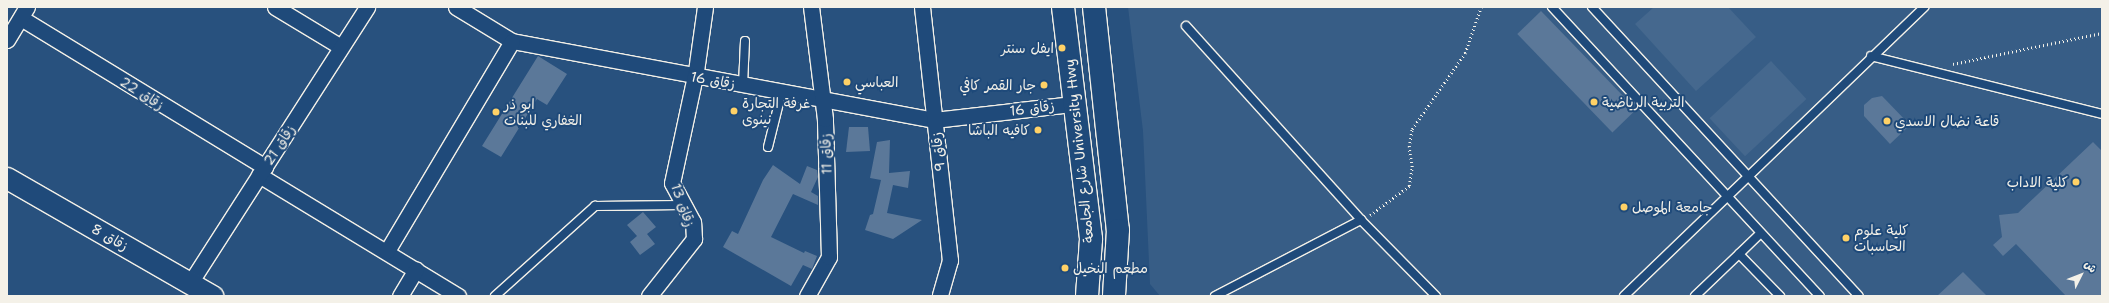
<!DOCTYPE html>
<meta charset="utf-8">
<style>
body{margin:0}
#map{position:relative;width:2109px;height:303px;overflow:hidden;background:#28517e;font-family:"Shantell Sans","Playpen Sans Arabic",sans-serif}
div>[style]{position:absolute}
[style*='--x']{left:calc(var(--x)*1px);top:calc(var(--y)*1px);width:calc(var(--w)*1px);rotate:calc(var(--a)*1deg)}
.built>*{inset:0;background:#375d86}
.green>*{inset:0;background:#45688e;transform-origin:0 0}
.building>*{inset:0;background:#5b7899;transform-origin:0 0}
.path>*{height:2.5px;margin-top:-1.25px;transform-origin:0;background:repeating-linear-gradient(90deg,#f4f1e8 0 1px,transparent 0 4px)}
.roads{filter:drop-shadow(1px 0 #f4f1e8) drop-shadow(-1px 0 #f4f1e8) drop-shadow(0 1px #f4f1e8) drop-shadow(0 -1px #f4f1e8)}
.lane>*{height:8px;margin:-4px;padding:0 4px;transform-origin:4px;border-radius:4px;background:#1f4a7a}
.street>*{height:15px;margin:-7.5px;padding:0 7.5px;transform-origin:7.5px;border-radius:7.5px;background:#1f4a7a}
.secondary>*{height:21px;margin:-10.5px;padding:0 10.5px;transform-origin:10.5px;border-radius:10.5px;background:#1f4a7a}
.primary>*{height:22px;margin:-11px;padding:0 11px;transform-origin:11px;border-radius:11px;background:#1f4a7a}
.dots>*{width:11px;height:11px;translate:-50% -50%;box-sizing:border-box;border:2px solid #1f4a7a;border-radius:50%}
span{translate:-50% -50%;white-space:nowrap;text-align:center;line-height:1.15;-webkit-text-stroke:4px #1f4a7a;paint-order:stroke}
.poi-label{font-size:14px;color:#f4f1e8}
.right{translate:-100% -50%;text-align:right}
.left{translate:0 -50%;text-align:left}
.street-label{font-size:14px;color:#f4f1e8}
.frame{position:absolute;inset:0;border:8px solid #f4f1e8;pointer-events:none}
.north{position:absolute;left:2061px;top:255px;width:40px;height:40px;-webkit-text-stroke:3px #1f4a7a;paint-order:stroke;rotate:48deg;font-size:11px;font-weight:700;line-height:16px;text-align:center;color:#f4f1e8}
.north::after{content:'';display:block;margin:auto;width:14px;height:18px;background:#f4f1e8;clip-path:polygon(50% 0,100% 100%,50% 72%,0 100%)}
</style>
<div id="map">
<div class="built">
<div style="clip-path:polygon(1128px 7px,2102px 7px,2102px 296px,1160px 296px,1150px 284px,1143px 131px)"></div>
</div>
<div class="green">
<div style="clip-path:polygon(1654px 7px,1728px 7px,1756px 37px,1696px 91px,1635px 24px)"></div>
<div style="left:1771px;top:61px;width:52px;height:84px;rotate:47deg"></div>
</div>
<div class="building">
<div style="left:1541px;top:11px;width:137px;height:33px;rotate:46deg"></div>
<div style="clip-path:polygon(538px 56px,567px 74px,547px 105px,537px 99px,501px 157px,482px 146px)"></div>
<div style="clip-path:polygon(1882px 96px,1910px 125px,1890px 144px,1864px 116px,1864px 105px,1872px 98px)"></div>
<div style="clip-path:polygon(849px 127px,868px 127px,870px 151px,846px 152px)"></div>
<div style="clip-path:polygon(890px 140px,889px 173px,910px 171px,908px 188px,893px 185px,887px 213px,922px 220px,893px 239px,865px 230px,870px 215px,873px 214px,881px 180px,870px 178px,877px 142px)"></div>
<div style="clip-path:polygon(2093px 142px,2102px 151px,2102px 296px,2066px 296px,2016px 244px,2003px 256px,1993px 245px,2002px 237px,1999px 215px,2018px 213px)"></div>
<div style="clip-path:polygon(773px 165px,800px 184px,807px 166px,817px 170px,818px 177px,811px 192px,818px 196px,818px 205px,793px 194px,771px 237px,804px 253px,805px 251px,817px 256px,812px 269px,803px 265px,791px 286px,723px 247px,732px 231px,738px 234px,763px 180px)"></div>
<div style="clip-path:polygon(643px 212px,656px 227px,647px 234px,655px 244px,640px 255px,630px 242px,637px 236px,627px 225px)"></div>
<div style="clip-path:polygon(1963px 272px,1987px 296px,1937px 296px)"></div>
</div>
<div class="path">
<div style="--x:1953;--y:64;--w:152;--a:-11.8"></div>
<div style="--x:1370;--y:215;--w:49;--a:-36.6"></div>
<div style="--x:1409;--y:186;--w:19;--a:-81"></div>
<div style="--x:1412;--y:167;--w:20;--a:-99"></div>
<div style="--x:1409;--y:147;--w:18;--a:-81"></div>
<div style="--x:1412;--y:129;--w:93;--a:-55.1"></div>
<div style="--x:1465;--y:53;--w:49;--a:-70.8"></div>
</div>
<div class="roads">
<div class="lane">
<div style="--x:1552;--y:7;--w:394;--a:47.2"></div>
<div style="--x:1592;--y:7;--w:393;--a:47.3"></div>
<div style="--x:1186;--y:26;--w:261;--a:47.9"></div>
<div style="--x:1361;--y:220;--w:107;--a:45.4"></div>
<div style="--x:1871;--y:56;--w:238;--a:14.1"></div>
<div style="--x:743;--y:85;--w:44;--a:-87.4"></div>
<div style="--x:768;--y:147;--w:58;--a:-76"></div>
<div style="--x:1739;--y:254;--w:29;--a:-44"></div>
<div style="--x:495;--y:296;--w:135;--a:-42"></div>
<div style="--x:595;--y:206;--w:87;--a:-0.7"></div>
<div style="--x:1215;--y:296;--w:165;--a:-27.5"></div>
<div style="--x:1624;--y:296;--w:417;--a:-43.9"></div>
<div style="--x:1695;--y:296;--w:61;--a:-43.7"></div>
<div style="--x:1739;--y:254;--w:59;--a:45.7"></div>
</div>
<div class="street">
<div style="--x:275;--y:7;--w:77;--a:31.2"></div>
<div style="--x:456;--y:7;--w:66;--a:31.3"></div>
<div style="--x:512;--y:41;--w:429;--a:10.6"></div>
<div style="--x:934;--y:120;--w:140;--a:-6.6"></div>
<div style="--x:922;--y:7;--w:255;--a:83.7"></div>
<div style="--x:950;--y:260;--w:37;--a:106"></div>
<div style="--x:21;--y:18;--w:286;--a:31.4"></div>
<div style="--x:7;--y:40;--w:39;--a:-59"></div>
<div style="--x:259;--y:175;--w:233;--a:31.3"></div>
<div style="--x:387;--y:251;--w:244;--a:-59.2"></div>
<div style="--x:190;--y:283;--w:328;--a:-57.3"></div>
<div style="--x:400;--y:296;--w:31;--a:-59"></div>
<div style="--x:649;--y:296;--w:73;--a:-51.7"></div>
<div style="--x:694;--y:239;--w:17;--a:-93"></div>
<div style="--x:693;--y:222;--w:44;--a:-118.3"></div>
<div style="--x:672;--y:183;--w:115;--a:-77.9"></div>
<div style="--x:696;--y:71;--w:65;--a:-82"></div>
<div style="--x:807;--y:296;--w:45;--a:-60.6"></div>
<div style="--x:829;--y:257;--w:138;--a:-91.7"></div>
<div style="--x:825;--y:119;--w:113;--a:-97.1"></div>
</div>
<div class="secondary">
<div style="--x:7;--y:178;--w:237;--a:29.9"></div>
</div>
<div class="primary">
<div style="--x:1063;--y:7;--w:234;--a:83.1"></div>
<div style="--x:1091;--y:239;--w:57;--a:94"></div>
<div style="--x:1094;--y:7;--w:224;--a:83.9"></div>
<div style="--x:1118;--y:230;--w:66;--a:93.5"></div>
</div>
</div>
<div class="dots">
<div style="left:1062px;top:48px;background:#ffd166"></div>
<div style="left:847px;top:82px;background:#ffd166"></div>
<div style="left:1044px;top:85px;background:#ffd166"></div>
<div style="left:1594px;top:102px;background:#ffd166"></div>
<div style="left:734px;top:111px;background:#ffd166"></div>
<div style="left:496px;top:112px;background:#ffd166"></div>
<div style="left:1887px;top:121px;background:#ffd166"></div>
<div style="left:1038px;top:130px;background:#ffd166"></div>
<div style="left:2076px;top:182px;background:#ffd166"></div>
<div style="left:1624px;top:207px;background:#ffd166"></div>
<div style="left:1846px;top:238px;background:#ffd166"></div>
<div style="left:1065px;top:268px;background:#ffd166"></div>
</div>
<div class="poi-label">
<span class="right" style="left:1054px;top:48px">ايفل سنتر</span>
<span class="left" style="left:855px;top:82px">العباسي</span>
<span class="right" style="left:1036px;top:85px">جار القمر كافي</span>
<span class="left" style="left:1602px;top:102px">التربية الرياضية</span>
<span class="left" style="left:742px;top:111px">غرفة التجارة<br>نينوى</span>
<span class="left" style="left:504px;top:112px">ابو ذر<br>الغفاري للبنات</span>
<span class="left" style="left:1895px;top:121px">قاعة نضال الاسدي</span>
<span class="right" style="left:1030px;top:130px">كافيه الباشا</span>
<span class="right" style="left:2068px;top:182px">كلية الاداب</span>
<span class="left" style="left:1632px;top:207px">جامعة الموصل</span>
<span class="left" style="left:1854px;top:238px">كلية علوم<br>الحاسبات</span>
<span class="left" style="left:1073px;top:268px">مطعم النخيل</span>
</div>
<div class="street-label">
<span style="left:713px;top:80px;rotate:10deg">زقاق 16</span>
<span style="left:142px;top:93px;rotate:32deg">زقاق 22</span>
<span style="left:1032px;top:108px;rotate:-7deg">زقاق 16</span>
<span style="left:279px;top:145px;rotate:-57deg">زقاق 21</span>
<span style="left:1079px;top:151px;rotate:-96deg">شارع الجامعة University Hwy</span>
<span style="left:938px;top:152px;rotate:-96deg">زقاق 9</span>
<span style="left:826px;top:154px;rotate:-92deg">زقاق 11</span>
<span style="left:683px;top:205px;rotate:70deg">زقاق 13</span>
<span style="left:110px;top:237px;rotate:30deg">زقاق 8</span>
</div>
<div class="frame"></div>
<div class="north">ش</div>
</div>
